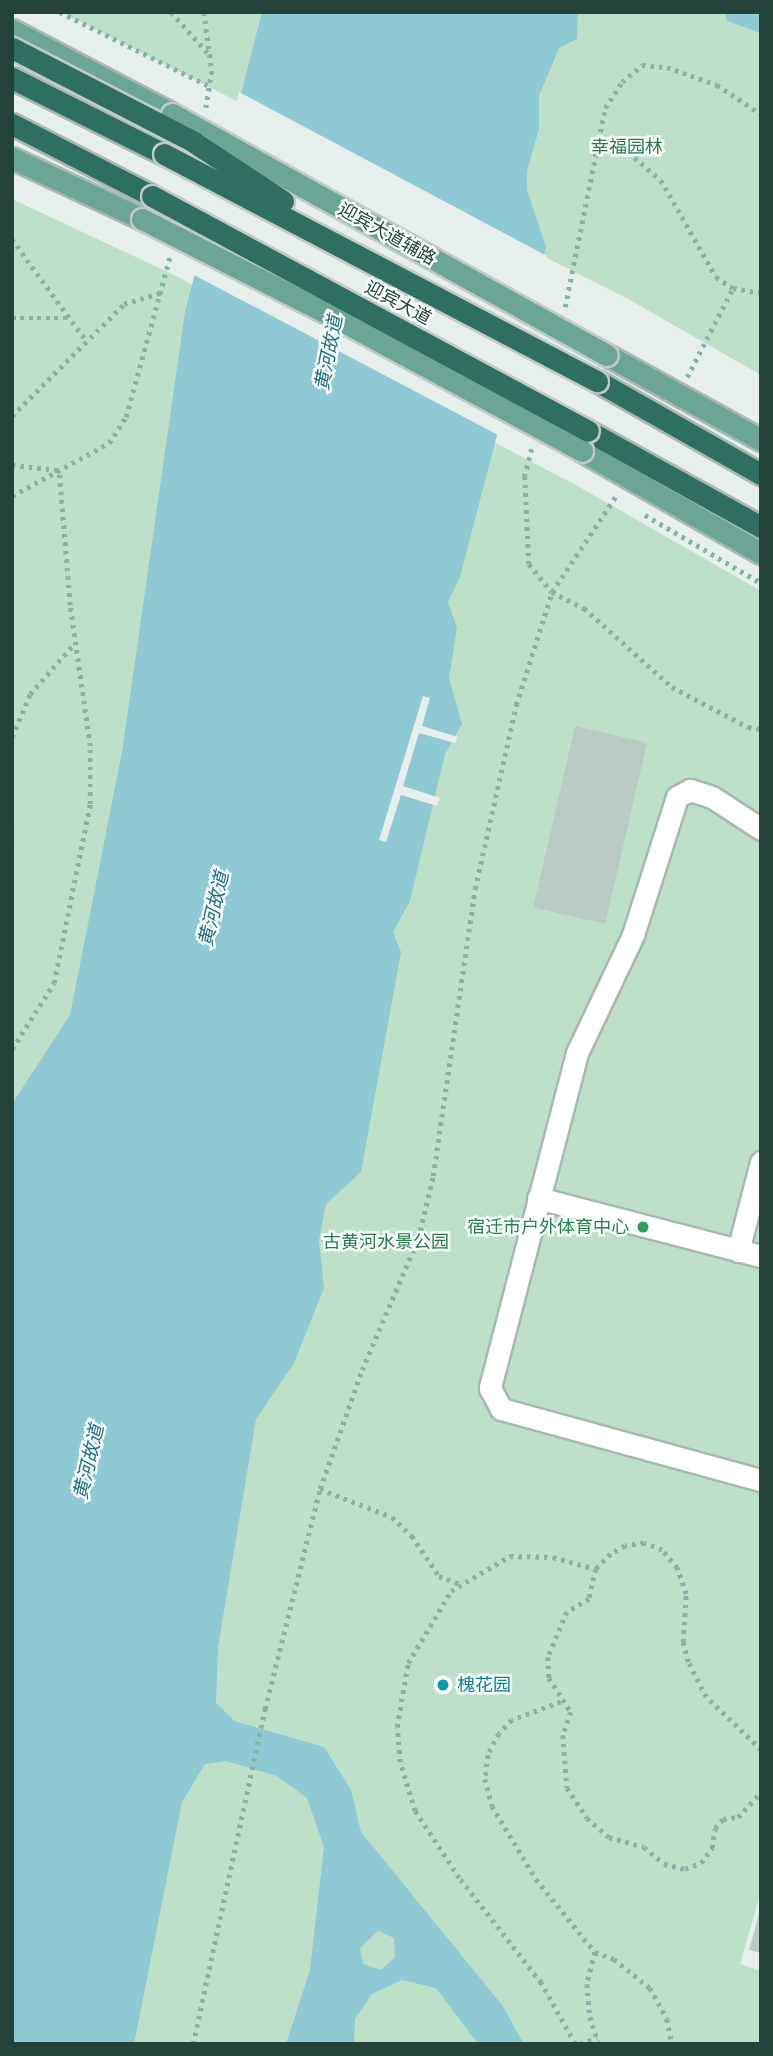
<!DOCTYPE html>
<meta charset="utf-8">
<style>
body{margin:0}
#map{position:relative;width:773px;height:2056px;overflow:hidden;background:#e6efeb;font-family:Raleway,"Noto Sans SC",sans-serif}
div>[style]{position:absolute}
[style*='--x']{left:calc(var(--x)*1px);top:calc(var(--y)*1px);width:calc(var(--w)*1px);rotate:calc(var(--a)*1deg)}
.green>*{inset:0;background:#bfe0c8}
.water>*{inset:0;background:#8ec9d4}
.pier>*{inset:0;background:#e6efeb}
.building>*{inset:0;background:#bbcac4;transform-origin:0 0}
.path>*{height:4.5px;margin-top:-2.25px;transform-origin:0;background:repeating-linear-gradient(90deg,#86b3a5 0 3.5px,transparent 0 8.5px)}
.roads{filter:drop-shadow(2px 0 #a8b8b2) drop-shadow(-2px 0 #a8b8b2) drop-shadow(0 2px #a8b8b2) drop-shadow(0 -2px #a8b8b2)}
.minor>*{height:21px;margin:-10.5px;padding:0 10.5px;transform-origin:10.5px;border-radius:10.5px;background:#fff}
.major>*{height:21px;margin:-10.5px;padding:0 10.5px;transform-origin:10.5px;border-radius:10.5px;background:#6aa596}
.highway>*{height:21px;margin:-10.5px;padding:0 10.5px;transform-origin:10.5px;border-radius:10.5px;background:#2f6f62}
.bridges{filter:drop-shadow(2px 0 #c2cac8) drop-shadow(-2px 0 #c2cac8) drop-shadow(0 2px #c2cac8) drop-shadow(0 -2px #c2cac8)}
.major-bridge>*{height:21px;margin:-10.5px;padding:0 10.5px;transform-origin:10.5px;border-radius:10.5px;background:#6aa596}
.highway-bridge>*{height:21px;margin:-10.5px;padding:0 10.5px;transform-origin:10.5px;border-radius:10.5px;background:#2f6f62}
.dots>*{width:19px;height:19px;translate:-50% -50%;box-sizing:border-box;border:4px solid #f7fbf9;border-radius:50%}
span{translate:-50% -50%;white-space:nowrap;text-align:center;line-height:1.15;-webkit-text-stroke:5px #f7fbf9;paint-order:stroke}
.park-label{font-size:18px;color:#2d7a4b}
.street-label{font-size:18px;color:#24423a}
.leisure-label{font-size:18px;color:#27864d}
.right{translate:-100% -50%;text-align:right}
.culture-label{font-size:18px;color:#0d838f}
.left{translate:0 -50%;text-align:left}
.water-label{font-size:19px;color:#1c6f80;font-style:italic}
.frame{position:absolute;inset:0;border:14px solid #24423a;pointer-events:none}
</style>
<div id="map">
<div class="green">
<div style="clip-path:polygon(61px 12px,761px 12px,761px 375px,628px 299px)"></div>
<div style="clip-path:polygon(12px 199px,172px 274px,574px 484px,761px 591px,761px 1892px,740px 1964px,761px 1971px,761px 2044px,12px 2044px)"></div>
</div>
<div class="water">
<div style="clip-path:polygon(evenodd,262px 12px,578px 12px,577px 39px,559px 48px,539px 96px,539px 129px,527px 171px,527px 190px,546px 247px,460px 577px,448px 602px,457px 628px,449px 678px,462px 724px,445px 754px,410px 901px,393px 932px,401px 952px,361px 1172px,326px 1204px,319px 1241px,324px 1288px,294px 1363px,256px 1419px,218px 1647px,216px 1703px,234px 1721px,324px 1747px,351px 1790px,361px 1832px,502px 2005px,524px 2044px,478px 2044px,436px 1988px,402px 1980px,372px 1994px,355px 2019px,354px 2044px,286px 2044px,310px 1970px,324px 1847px,307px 1798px,277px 1776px,226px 1761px,205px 1764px,182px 1802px,134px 2044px,12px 2044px,12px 1104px,70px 1015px,122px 752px,185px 312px,262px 12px,378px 1931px,394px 1938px,395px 1957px,381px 1970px,363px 1964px,360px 1948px,378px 1931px)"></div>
<div style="clip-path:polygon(725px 12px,761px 12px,761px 33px,727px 21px)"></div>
</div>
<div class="pier">
<div style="clip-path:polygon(239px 92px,547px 256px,498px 435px,192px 274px)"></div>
<div style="clip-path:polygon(423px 696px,430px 698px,422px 726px,458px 737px,455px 743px,419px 733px,403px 786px,440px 798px,437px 806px,401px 795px,386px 842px,379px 840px)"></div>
</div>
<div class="building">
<div style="left:575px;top:726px;width:74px;height:186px;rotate:13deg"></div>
<div style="clip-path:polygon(760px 1910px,761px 1910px,761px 1953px,749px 1950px)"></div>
</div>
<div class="path">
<div style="--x:60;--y:12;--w:169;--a:26.4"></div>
<div style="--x:171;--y:12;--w:57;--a:47.9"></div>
<div style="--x:204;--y:12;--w:60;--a:82.3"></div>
<div style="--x:212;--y:71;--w:37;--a:99"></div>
<div style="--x:598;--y:143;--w:31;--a:17"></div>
<div style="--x:628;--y:152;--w:43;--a:40.3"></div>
<div style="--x:661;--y:180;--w:112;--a:60.4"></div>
<div style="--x:716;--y:277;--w:20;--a:33"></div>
<div style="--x:733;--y:288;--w:28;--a:10"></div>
<div style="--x:12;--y:239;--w:124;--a:53.9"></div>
<div style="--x:565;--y:307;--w:203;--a:-78.6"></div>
<div style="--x:605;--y:108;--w:31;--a:-57"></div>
<div style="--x:622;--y:82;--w:26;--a:-40"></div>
<div style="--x:642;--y:65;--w:25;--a:5"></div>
<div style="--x:667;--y:67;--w:53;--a:19.8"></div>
<div style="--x:717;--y:85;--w:53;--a:33.4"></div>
<div style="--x:12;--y:318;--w:57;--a:0"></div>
<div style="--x:687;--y:377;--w:100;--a:-62.7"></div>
<div style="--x:12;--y:416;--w:158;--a:-45"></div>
<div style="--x:124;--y:304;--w:38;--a:-17"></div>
<div style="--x:532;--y:449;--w:28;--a:105"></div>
<div style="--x:525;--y:476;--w:88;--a:87.4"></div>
<div style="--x:529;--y:564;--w:36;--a:51"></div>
<div style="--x:552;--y:592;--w:36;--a:27"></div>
<div style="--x:584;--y:608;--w:118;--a:41.9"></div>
<div style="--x:672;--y:687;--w:86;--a:27.8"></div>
<div style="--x:748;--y:727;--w:13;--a:9"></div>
<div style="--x:12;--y:465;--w:46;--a:6.2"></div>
<div style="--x:12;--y:496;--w:111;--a:-28.7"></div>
<div style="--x:109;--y:443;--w:31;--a:-57"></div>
<div style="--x:126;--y:417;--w:167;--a:-74.7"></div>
<div style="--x:645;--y:515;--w:134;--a:30.4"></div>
<div style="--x:12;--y:737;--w:47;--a:-67.3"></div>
<div style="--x:30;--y:694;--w:68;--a:-48.6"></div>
<div style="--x:12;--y:824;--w:26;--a:90"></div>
<div style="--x:12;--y:1049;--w:78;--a:-57.5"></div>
<div style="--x:54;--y:983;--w:183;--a:-78.6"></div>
<div style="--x:90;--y:804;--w:58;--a:-90"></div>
<div style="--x:90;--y:746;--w:142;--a:-98.1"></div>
<div style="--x:70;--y:605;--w:135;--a:-94.7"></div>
<div style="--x:320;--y:1489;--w:77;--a:21.3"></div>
<div style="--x:392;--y:1517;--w:28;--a:44"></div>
<div style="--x:412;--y:1536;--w:48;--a:56"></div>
<div style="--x:439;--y:1576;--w:22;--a:21"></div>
<div style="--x:561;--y:1702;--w:52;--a:159.8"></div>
<div style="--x:512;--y:1720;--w:19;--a:133"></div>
<div style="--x:499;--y:1734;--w:24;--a:118"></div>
<div style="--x:488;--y:1755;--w:24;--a:97"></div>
<div style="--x:485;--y:1779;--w:28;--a:75"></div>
<div style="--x:492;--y:1806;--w:85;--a:58.9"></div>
<div style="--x:536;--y:1879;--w:94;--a:51.1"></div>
<div style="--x:595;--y:1952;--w:20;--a:20"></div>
<div style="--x:614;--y:1959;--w:46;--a:38.9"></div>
<div style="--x:650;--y:1988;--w:35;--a:61"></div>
<div style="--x:667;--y:2019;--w:25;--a:79"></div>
<div style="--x:761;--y:1750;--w:76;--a:-136.1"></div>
<div style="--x:706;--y:1697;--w:39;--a:-117"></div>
<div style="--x:688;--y:1662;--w:21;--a:-104"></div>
<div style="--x:683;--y:1642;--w:48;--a:-86.4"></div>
<div style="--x:686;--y:1594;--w:28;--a:-109"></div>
<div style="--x:677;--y:1568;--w:23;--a:-130"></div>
<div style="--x:662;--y:1550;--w:19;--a:-159"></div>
<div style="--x:644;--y:1543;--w:19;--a:171"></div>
<div style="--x:625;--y:1546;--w:16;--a:150"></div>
<div style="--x:611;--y:1554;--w:21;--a:135"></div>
<div style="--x:596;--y:1569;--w:31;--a:103"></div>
<div style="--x:589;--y:1599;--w:26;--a:149"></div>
<div style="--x:567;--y:1612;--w:49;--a:112.9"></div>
<div style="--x:548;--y:1657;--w:21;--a:87"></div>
<div style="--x:549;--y:1678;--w:40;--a:57.1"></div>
<div style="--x:571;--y:1712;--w:24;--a:109"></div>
<div style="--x:563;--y:1735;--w:53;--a:85.7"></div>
<div style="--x:567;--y:1788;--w:36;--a:56"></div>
<div style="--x:587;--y:1818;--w:29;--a:41"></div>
<div style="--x:609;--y:1837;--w:36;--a:16"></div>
<div style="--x:644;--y:1847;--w:26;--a:40"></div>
<div style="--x:664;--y:1864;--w:22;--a:13"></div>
<div style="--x:685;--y:1869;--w:17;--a:-21"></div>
<div style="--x:701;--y:1863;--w:19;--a:-54"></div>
<div style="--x:712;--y:1848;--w:20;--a:-81"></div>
<div style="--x:715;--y:1828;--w:12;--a:-48"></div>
<div style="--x:723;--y:1819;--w:15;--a:-8"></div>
<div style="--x:738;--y:1817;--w:34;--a:-47"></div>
<div style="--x:595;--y:1952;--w:33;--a:104"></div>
<div style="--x:587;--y:1984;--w:33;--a:85"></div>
<div style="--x:590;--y:2017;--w:28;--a:72"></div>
<div style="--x:193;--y:2044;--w:343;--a:-77.9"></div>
<div style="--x:265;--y:1709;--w:227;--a:-76"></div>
<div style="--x:320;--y:1489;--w:126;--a:-70.6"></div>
<div style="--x:362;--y:1370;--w:142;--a:-66.9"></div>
<div style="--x:418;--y:1239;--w:65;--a:-76.6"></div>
<div style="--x:433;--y:1176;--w:290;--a:-81.7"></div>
<div style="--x:475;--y:889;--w:189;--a:-77.4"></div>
<div style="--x:516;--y:705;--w:119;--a:-72.3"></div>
<div style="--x:552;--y:592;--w:115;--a:-56.3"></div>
<div style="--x:575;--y:2044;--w:70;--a:-119.1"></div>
<div style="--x:541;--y:1983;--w:133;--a:-128"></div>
<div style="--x:459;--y:1878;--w:80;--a:-123.3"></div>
<div style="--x:415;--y:1811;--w:51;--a:-107"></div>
<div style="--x:400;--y:1762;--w:35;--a:-95"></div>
<div style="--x:397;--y:1727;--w:65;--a:-80.2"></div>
<div style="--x:408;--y:1663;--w:84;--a:-59.2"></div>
<div style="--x:451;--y:1591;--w:69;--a:-30.7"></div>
<div style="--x:510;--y:1556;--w:43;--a:1.3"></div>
<div style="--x:553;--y:1557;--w:45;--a:15.6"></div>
<div style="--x:580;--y:2044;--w:18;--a:-19"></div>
</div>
<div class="roads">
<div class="minor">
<div style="--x:761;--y:829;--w:59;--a:-146.9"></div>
<div style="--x:712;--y:797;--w:23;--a:-162"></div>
<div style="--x:690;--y:790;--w:15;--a:152"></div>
<div style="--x:677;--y:797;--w:145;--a:107.7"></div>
<div style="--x:633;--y:935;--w:131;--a:115.4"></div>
<div style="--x:577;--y:1053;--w:346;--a:104.6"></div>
<div style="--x:490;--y:1388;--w:24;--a:62"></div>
<div style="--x:501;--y:1409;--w:270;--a:15.3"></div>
<div style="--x:538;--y:1198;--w:230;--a:14.6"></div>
<div style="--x:738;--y:1251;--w:92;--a:-75.5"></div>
</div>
<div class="major">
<div style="--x:12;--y:30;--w:181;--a:27.7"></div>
<div style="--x:12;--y:158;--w:144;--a:25.1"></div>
<div style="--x:607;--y:355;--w:176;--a:28.9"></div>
<div style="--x:582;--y:451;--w:206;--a:29.7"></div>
</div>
<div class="highway">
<div style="--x:12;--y:78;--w:170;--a:26.6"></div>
<div style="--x:12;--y:124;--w:157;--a:27.2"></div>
<div style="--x:597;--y:381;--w:189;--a:29.6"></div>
<div style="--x:588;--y:431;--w:198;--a:29"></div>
</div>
</div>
<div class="bridges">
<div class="major-bridge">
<div style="--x:172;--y:114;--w:497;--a:29"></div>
<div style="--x:142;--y:219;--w:225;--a:27"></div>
<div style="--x:342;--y:321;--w:273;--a:28.4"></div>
</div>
<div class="highway-bridge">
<div style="--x:12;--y:48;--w:203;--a:27.3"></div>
<div style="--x:192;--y:141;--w:109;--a:33.4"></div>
<div style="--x:164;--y:154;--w:489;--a:27.7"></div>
<div style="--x:152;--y:196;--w:495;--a:28.3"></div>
</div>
</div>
<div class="dots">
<div style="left:643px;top:1227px;background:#2e9e5b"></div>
<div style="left:443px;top:1685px;background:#0f9aa8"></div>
</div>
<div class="park-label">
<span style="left:627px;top:147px">幸福园林</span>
<span style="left:386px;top:1242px">古黄河水景公园</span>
</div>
<div class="street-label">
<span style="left:387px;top:234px;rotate:29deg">迎宾大道辅路</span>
<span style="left:398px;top:303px;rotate:28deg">迎宾大道</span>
</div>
<div class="leisure-label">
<span class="right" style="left:629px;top:1227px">宿迁市户外体育中心</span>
</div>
<div class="culture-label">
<span class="left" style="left:457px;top:1685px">槐花园</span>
</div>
<div class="water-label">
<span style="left:329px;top:353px;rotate:-79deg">黄河故道</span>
<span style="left:214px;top:909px;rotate:-77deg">黄河故道</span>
<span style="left:89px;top:1462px;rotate:-77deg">黄河故道</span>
</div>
<div class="frame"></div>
</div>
